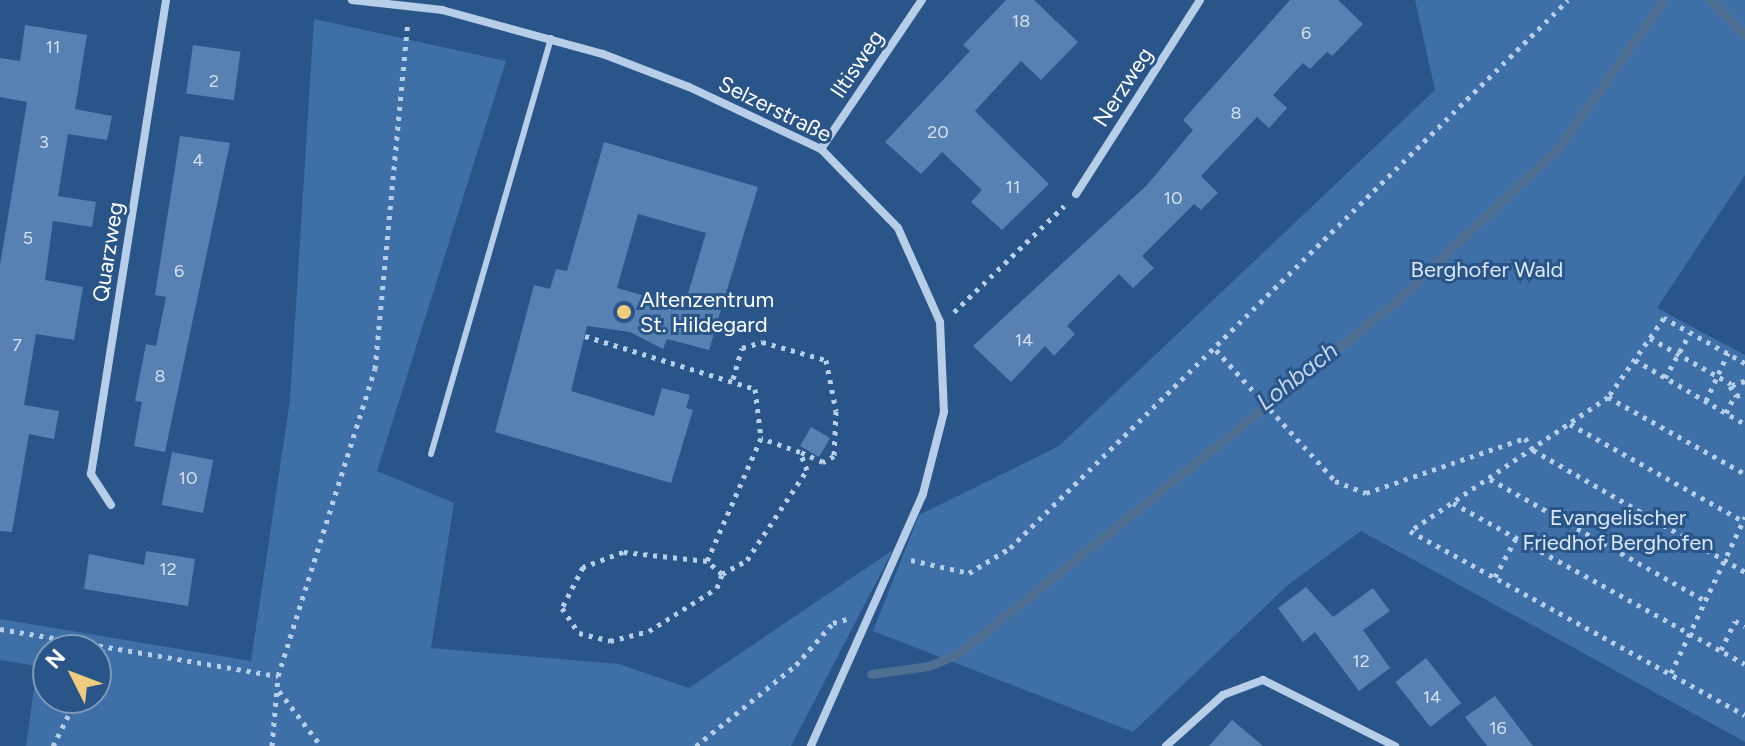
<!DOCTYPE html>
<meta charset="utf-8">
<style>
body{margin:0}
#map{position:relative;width:1745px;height:746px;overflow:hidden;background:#295589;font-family:Figtree,sans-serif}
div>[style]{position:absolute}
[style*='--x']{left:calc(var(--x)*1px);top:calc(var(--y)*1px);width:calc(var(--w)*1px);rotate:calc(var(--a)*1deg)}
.green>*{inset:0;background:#3e6fa6}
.stream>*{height:9px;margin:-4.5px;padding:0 4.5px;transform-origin:4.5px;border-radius:4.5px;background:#4e6e92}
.building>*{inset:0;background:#5681b2;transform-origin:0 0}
.path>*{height:5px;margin-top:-2.5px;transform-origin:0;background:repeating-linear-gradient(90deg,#b7cee9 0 4px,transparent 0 10px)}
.lane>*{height:6px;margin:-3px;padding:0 3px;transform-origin:3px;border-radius:3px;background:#b7cee9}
.street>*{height:8px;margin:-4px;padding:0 4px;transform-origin:4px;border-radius:4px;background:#b7cee9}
.dots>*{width:22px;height:22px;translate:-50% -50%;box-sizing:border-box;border:4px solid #295589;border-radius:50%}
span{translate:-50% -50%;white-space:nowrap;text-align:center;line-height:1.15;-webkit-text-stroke:6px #295589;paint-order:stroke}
.number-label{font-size:18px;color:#d5e0ec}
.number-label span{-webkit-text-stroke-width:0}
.street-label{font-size:22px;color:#fff}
.park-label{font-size:22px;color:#dae8f7}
.poi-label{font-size:22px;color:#fff}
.left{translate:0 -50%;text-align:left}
.water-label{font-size:24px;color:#c2d8f0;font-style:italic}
.north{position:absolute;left:32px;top:634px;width:80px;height:80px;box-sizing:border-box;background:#295589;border:2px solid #7f99b8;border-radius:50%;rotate:312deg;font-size:22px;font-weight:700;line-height:32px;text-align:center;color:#fff}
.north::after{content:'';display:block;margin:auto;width:28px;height:36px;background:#f0cc7e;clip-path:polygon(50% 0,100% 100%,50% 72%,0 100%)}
</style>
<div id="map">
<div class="green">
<div style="clip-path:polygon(1415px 0,1745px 0,1745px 175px,1657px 308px,1745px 355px,1745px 742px,1361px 531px,1288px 585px,1133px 732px,873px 631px,919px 515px,1059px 446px,1435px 90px)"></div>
<div style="clip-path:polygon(evenodd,314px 19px,506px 61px,377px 471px,454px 503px,431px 648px,619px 664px,689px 688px,893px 550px,791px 746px,26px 746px,37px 666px,0 660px,0 619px,251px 661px,290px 400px,314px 19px,48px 650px,96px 650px,96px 698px,48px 698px,48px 650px)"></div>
</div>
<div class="stream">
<div style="--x:1711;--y:0;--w:49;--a:45.8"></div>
<div style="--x:871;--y:674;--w:59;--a:-7.9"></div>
<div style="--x:929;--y:666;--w:33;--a:-23"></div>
<div style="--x:959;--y:653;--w:558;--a:-38.82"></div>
<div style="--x:1394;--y:303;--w:226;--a:-43.4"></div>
<div style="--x:1558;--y:148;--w:182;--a:-54.4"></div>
</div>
<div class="building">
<div style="clip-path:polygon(1006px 0,1034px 0,1078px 42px,1041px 80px,1021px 61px,975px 111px,1049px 184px,1002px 230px,971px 202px,982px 190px,942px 152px,921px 174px,885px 142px,970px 51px,963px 45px)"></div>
<div style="clip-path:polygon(1290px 0,1338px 0,1363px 24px,1332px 56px,1327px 52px,1310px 69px,1303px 63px,1273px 95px,1287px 108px,1269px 128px,1257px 117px,1201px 176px,1218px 193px,1201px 210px,1194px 204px,1142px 256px,1154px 268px,1133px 288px,1119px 274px,1067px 326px,1075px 334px,1054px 356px,1045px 346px,1011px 382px,973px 346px,1147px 185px,1193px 130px,1183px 120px)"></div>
<div style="clip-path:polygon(25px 25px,87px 35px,75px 109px,112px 116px,107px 140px,68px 134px,58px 196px,96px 202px,92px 227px,53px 221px,45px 280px,83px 287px,74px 340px,36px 334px,24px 405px,59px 411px,54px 439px,29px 434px,12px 532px,0 531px,0 265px,27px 102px,0 97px,0 58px,20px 61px)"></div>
<div style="left:193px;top:45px;width:48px;height:49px;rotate:8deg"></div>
<div style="clip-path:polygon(180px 136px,230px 143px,165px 452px,134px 446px,142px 402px,135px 401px,146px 344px,156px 346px,166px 297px,155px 295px)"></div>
<div style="clip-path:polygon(evenodd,604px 142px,758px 187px,709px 350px,667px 339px,663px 349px,630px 332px,587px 326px,571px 391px,654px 416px,662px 388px,690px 395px,686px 408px,693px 410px,671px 483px,495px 432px,534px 285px,550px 289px,556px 269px,567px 271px,604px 142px,638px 214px,706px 233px,684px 307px,617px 288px,638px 214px)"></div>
<div style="left:811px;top:427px;width:22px;height:22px;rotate:30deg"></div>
<div style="left:172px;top:452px;width:42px;height:54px;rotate:11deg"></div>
<div style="clip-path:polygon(146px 551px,195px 559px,188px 606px,84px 589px,89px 554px,144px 565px)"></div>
<div style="clip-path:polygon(1306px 587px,1333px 617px,1373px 588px,1390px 611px,1363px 630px,1390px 668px,1359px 691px,1315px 632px,1303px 642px,1278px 608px)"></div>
<div style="left:1426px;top:658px;width:57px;height:39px;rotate:52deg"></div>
<div style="clip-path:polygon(1495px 696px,1533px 746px,1487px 746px,1465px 717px)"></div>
<div style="clip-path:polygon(1232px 720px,1263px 746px,1209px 746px)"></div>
</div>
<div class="path">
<div style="--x:954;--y:312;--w:153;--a:-43.9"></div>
<div style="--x:585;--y:336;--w:178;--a:17.3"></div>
<div style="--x:755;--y:389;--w:49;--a:83"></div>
<div style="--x:761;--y:438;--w:134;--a:113.7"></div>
<div style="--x:1650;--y:338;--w:93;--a:29.6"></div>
<div style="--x:1216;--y:350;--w:177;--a:47.7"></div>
<div style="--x:1335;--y:481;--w:33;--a:21"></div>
<div style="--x:1366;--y:493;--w:168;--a:-19.1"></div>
<div style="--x:1525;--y:438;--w:14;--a:56"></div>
<div style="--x:1533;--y:450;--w:245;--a:29.9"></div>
<div style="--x:1635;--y:360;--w:127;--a:30.2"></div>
<div style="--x:1745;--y:363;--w:93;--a:-150.9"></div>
<div style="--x:1664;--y:318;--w:97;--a:125.3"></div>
<div style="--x:1608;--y:397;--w:239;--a:145.9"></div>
<div style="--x:1410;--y:531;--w:382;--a:28.8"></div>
<div style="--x:1665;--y:378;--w:51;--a:-60.9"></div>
<div style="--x:733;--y:379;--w:32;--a:-74"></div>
<div style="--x:742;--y:348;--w:21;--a:-17"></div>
<div style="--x:762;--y:342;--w:66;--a:15.7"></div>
<div style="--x:826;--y:360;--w:52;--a:78.9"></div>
<div style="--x:836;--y:411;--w:45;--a:92.5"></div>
<div style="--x:834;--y:456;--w:13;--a:151"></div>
<div style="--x:823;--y:462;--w:24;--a:-156"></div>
<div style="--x:1745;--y:381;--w:16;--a:162"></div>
<div style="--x:1730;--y:386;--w:12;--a:59"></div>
<div style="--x:1736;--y:396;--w:9;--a:-18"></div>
<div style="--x:1608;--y:397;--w:157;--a:29.3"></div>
<div style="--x:1706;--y:401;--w:53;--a:-65.4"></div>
<div style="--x:1726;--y:413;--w:20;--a:-63"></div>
<div style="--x:1570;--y:424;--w:198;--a:29.3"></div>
<div style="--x:1490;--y:479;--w:248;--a:29.5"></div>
<div style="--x:1453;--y:503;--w:333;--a:28.9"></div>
<div style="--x:911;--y:560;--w:59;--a:12.6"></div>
<div style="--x:969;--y:573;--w:48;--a:-31.4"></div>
<div style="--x:1010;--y:548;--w:782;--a:-44.48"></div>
<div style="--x:722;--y:574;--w:20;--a:-139"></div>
<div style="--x:707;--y:561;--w:84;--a:-173.9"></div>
<div style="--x:623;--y:552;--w:43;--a:159.4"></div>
<div style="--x:583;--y:567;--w:46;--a:117.1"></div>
<div style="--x:562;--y:608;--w:30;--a:56"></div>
<div style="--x:579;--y:633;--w:32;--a:14"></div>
<div style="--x:610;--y:641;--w:40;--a:-14.4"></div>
<div style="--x:649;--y:631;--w:80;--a:-32.3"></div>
<div style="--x:717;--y:588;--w:15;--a:-70"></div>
<div style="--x:722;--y:574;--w:29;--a:-29"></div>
<div style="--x:747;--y:560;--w:108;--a:-56.3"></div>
<div style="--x:807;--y:470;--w:19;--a:-111"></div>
<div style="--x:800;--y:452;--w:41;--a:-160.3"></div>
<div style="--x:1495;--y:577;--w:44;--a:-61.7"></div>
<div style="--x:0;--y:629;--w:282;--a:9.6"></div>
<div style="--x:1721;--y:650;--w:32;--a:-64"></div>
<div style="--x:1735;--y:621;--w:11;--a:27"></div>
<div style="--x:96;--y:661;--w:17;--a:-62"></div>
<div style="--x:1671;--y:673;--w:173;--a:-64.6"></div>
<div style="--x:279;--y:691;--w:69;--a:52.6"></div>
<div style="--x:53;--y:746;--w:54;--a:-63.4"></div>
<div style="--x:272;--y:746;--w:70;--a:-85.1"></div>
<div style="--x:278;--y:676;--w:322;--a:-72.5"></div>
<div style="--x:375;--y:369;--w:349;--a:-84.6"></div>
<div style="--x:696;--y:746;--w:129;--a:-39"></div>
<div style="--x:796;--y:665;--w:56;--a:-48.6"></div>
<div style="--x:833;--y:623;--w:18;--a:-16"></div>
</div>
<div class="lane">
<div style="--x:431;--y:454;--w:433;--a:-73.9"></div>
</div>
<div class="street">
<div style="--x:352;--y:0;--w:91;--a:6.3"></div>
<div style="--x:442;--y:10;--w:167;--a:15.3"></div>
<div style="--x:603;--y:54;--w:92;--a:21"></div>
<div style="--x:689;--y:87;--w:146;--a:25.2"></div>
<div style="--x:821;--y:149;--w:110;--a:45.7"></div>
<div style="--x:898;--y:228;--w:103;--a:65.9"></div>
<div style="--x:940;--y:322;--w:90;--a:87.5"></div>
<div style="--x:944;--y:412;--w:85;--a:104.4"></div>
<div style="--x:923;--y:494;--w:276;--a:114"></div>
<div style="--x:821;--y:149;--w:180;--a:-55.9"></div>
<div style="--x:1076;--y:194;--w:230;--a:-57.4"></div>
<div style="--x:111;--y:505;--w:37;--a:-123"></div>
<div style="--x:91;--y:474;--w:480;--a:-81"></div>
<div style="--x:1166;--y:746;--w:76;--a:-41.8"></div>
<div style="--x:1223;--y:695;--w:43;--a:-20.6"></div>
<div style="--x:1263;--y:680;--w:148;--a:26.6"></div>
</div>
<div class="dots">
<div style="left:624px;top:312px;background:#f0cc7e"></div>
</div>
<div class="number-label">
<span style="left:1021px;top:21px">18</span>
<span style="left:1306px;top:33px">6</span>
<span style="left:53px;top:47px">11</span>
<span style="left:214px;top:81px">2</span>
<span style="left:1236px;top:113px">8</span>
<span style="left:938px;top:132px">20</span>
<span style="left:44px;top:142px">3</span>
<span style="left:198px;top:160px">4</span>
<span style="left:1013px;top:187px">11</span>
<span style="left:1173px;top:198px">10</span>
<span style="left:28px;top:238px">5</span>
<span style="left:179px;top:271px">6</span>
<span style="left:1024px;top:340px">14</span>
<span style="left:17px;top:345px">7</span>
<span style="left:160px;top:376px">8</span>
<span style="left:188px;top:478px">10</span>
<span style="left:168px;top:569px">12</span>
<span style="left:1361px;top:661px">12</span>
<span style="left:1432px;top:697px">14</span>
<span style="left:1498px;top:728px">16</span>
</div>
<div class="street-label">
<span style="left:857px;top:64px;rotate:-56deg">Iltisweg</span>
<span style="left:1123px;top:87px;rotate:-57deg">Nerzweg</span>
<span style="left:775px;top:109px;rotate:26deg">Selzerstraße</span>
<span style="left:108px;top:252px;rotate:-81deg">Quarzweg</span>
</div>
<div class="park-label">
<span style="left:1487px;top:270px">Berghofer Wald</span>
<span style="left:1618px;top:530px">Evangelischer<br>Friedhof Berghofen</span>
</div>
<div class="poi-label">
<span class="left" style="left:640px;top:312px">Altenzentrum<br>St. Hildegard</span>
</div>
<div class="water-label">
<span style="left:1297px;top:376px;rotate:-38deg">Lohbach</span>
</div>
<div class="north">N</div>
</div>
